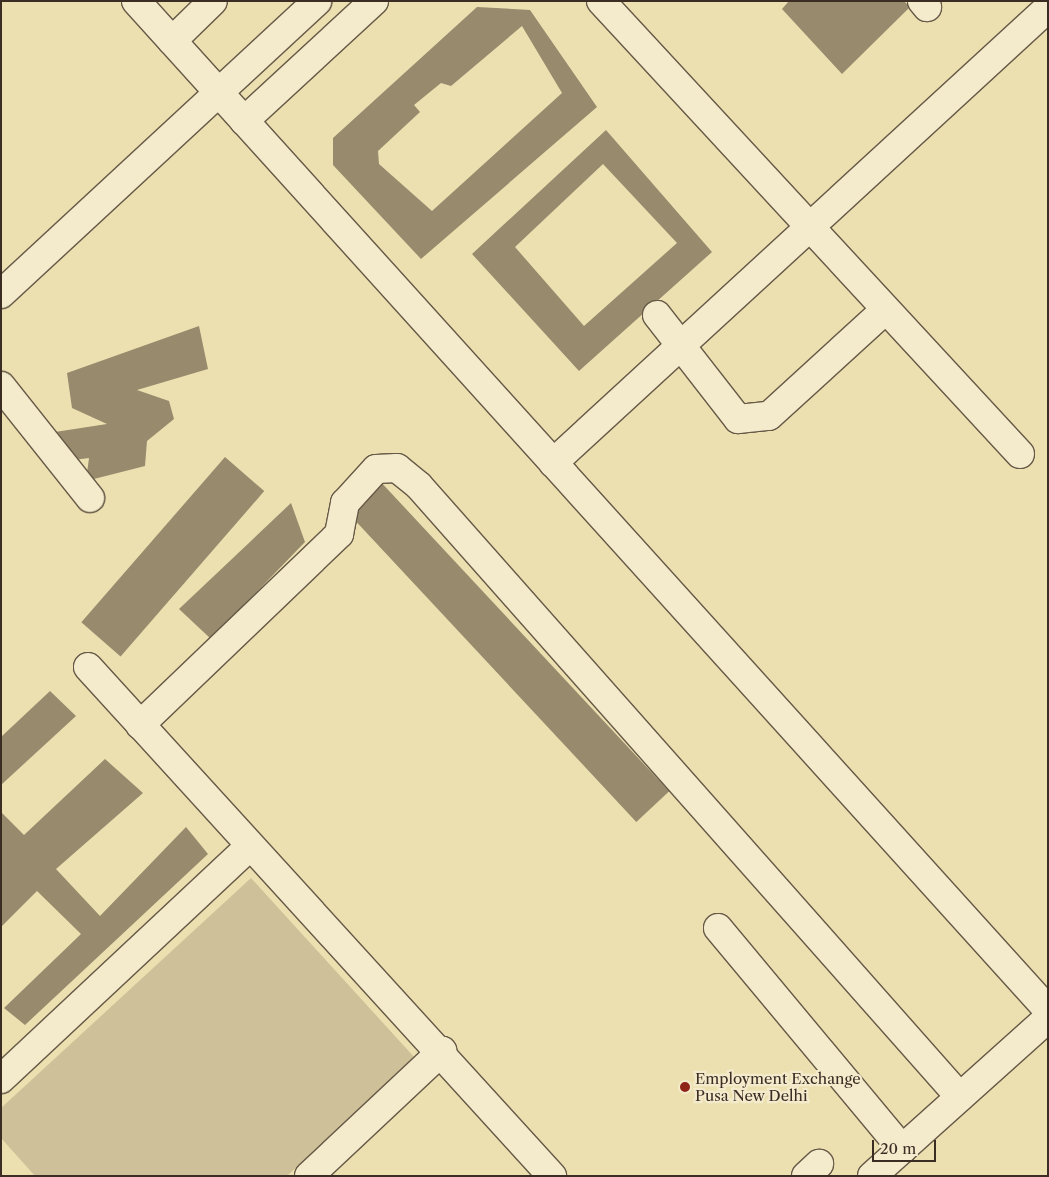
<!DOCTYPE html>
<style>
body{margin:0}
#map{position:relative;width:1049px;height:1177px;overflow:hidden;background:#ece0b1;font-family:"Libre Caslon Text",serif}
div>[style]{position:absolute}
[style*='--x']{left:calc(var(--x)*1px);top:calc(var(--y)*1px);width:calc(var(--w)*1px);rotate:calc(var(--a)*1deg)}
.green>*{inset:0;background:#cec199}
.building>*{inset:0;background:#978a6d;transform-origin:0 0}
.roads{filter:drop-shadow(1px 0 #675947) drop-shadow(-1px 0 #675947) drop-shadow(0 1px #675947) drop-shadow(0 -1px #675947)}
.minor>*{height:28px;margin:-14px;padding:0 14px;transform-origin:14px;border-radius:14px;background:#f3ebcc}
.dots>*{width:14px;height:14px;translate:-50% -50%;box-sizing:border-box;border:2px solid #f3ebcc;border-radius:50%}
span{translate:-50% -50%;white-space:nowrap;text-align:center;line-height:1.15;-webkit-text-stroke:4.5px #f3ebcc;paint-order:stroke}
.poi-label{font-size:15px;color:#3b2c24}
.left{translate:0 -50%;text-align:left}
.frame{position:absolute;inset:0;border:2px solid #3b2c24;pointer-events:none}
.scale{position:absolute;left:872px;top:1140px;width:64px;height:22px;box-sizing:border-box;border:2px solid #3b2c24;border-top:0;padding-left:6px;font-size:15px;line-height:18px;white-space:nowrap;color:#3b2c24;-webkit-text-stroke:4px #f3ebcc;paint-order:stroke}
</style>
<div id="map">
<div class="green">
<div style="clip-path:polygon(251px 878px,415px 1058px,287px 1176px,35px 1176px,1px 1138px,1px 1108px)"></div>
</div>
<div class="building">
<div style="clip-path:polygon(789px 1px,904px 1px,910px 7px,842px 74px,782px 9px)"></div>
<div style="clip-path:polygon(evenodd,477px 7px,530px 10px,597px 107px,421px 259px,333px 165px,333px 138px,477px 7px,522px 26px,562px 93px,432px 211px,379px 164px,378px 151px,420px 112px,414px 105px,441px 83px,451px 86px,522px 26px)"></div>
<div style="clip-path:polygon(evenodd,606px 130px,712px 252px,579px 371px,472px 254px,606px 130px,603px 164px,677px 243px,584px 326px,515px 247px,603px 164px)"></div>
<div style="clip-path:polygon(199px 326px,208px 369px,137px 390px,169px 401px,174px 419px,147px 441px,145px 466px,86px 481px,89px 458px,66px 461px,55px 432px,107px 424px,72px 408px,67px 373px)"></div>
<div style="left:225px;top:457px;width:52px;height:219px;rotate:41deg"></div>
<div style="left:378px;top:479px;width:427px;height:45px;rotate:47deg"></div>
<div style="clip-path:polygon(291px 503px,305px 542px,211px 639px,179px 609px)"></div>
<div style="clip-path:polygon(50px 691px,76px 716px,1px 785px,1px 737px)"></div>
<div style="clip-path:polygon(105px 759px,143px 793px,56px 869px,100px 916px,186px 827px,208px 854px,25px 1025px,4px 1008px,81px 934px,37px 891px,1px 927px,1px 812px,24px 835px)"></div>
</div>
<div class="roads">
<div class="minor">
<div style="--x:136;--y:1;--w:1360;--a:47.89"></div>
<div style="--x:601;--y:1;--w:617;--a:47.23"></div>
<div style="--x:922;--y:1;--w:8;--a:50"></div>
<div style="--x:172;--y:41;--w:57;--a:-44.3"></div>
<div style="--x:244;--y:121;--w:177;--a:-42.7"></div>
<div style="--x:1;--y:294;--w:431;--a:-42.8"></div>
<div style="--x:657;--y:315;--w:132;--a:52.1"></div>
<div style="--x:738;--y:419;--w:31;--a:-6"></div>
<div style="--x:769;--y:416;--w:157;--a:-42.4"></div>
<div style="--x:1;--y:386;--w:143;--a:51.5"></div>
<div style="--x:553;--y:463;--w:672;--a:-42.59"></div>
<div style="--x:88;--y:667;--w:689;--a:47.65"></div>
<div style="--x:140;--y:725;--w:276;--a:-43.8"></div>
<div style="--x:339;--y:534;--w:32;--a:-79"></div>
<div style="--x:345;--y:503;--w:46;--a:-47.6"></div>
<div style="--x:376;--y:469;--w:21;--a:-3"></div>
<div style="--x:397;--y:468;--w:28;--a:39"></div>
<div style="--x:419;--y:486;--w:816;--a:48.48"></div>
<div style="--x:718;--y:928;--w:288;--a:50.2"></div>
<div style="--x:1;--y:1079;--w:341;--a:-43.1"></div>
<div style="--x:309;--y:1176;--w:183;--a:-43.2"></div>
<div style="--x:806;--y:1176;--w:18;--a:-43"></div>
<div style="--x:872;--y:1176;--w:237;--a:-41.9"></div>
</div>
</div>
<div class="dots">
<div style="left:685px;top:1087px;background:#8f2418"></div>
</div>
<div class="poi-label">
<span class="left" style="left:695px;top:1087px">Employment Exchange<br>Pusa New Delhi</span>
</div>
<div class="frame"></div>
<div class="scale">20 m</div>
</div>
